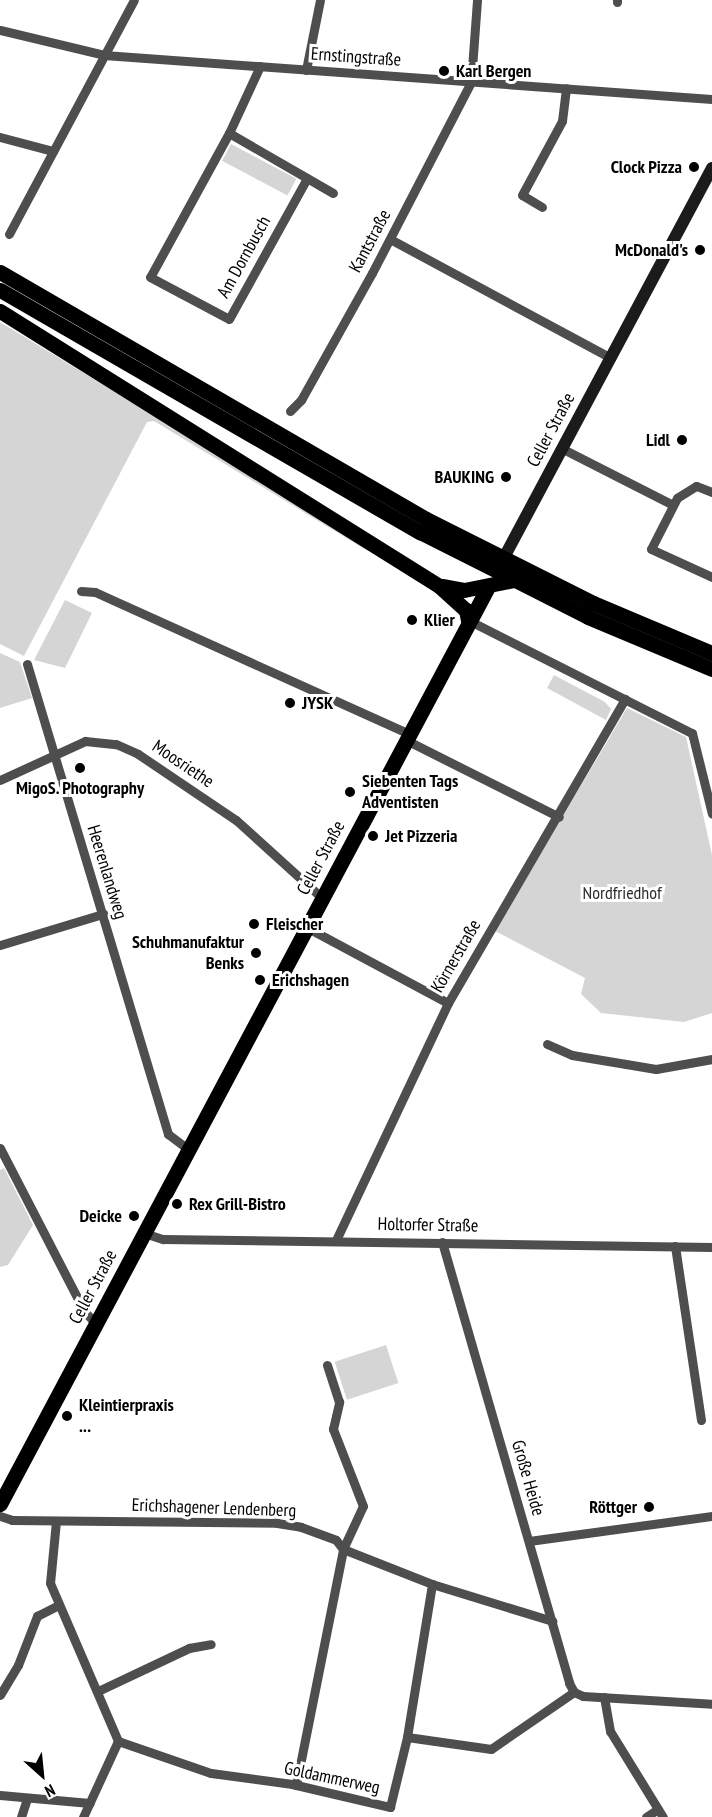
<!DOCTYPE html>
<meta charset="utf-8">
<style>
body{margin:0}
#map{position:relative;width:712px;height:1817px;overflow:hidden;background:#fff;font-family:"PT Sans Narrow",sans-serif}
div>[style]{position:absolute}
[style*='--x']{left:calc(var(--x)*1px);top:calc(var(--y)*1px);width:calc(var(--w)*1px);rotate:calc(var(--a)*1deg)}
.green>*{inset:0;background:#d5d5d5;transform-origin:0 0}
.minor>*{height:9px;margin:-4.5px;padding:0 4.5px;transform-origin:4.5px;border-radius:4.5px;background:#4e4e4e}
.secondary>*{height:12px;margin:-6px;padding:0 6px;transform-origin:6px;border-radius:6px;background:#1b1b1b}
.primary>*{height:15px;margin:-7.5px;padding:0 7.5px;transform-origin:7.5px;border-radius:7.5px;background:#000}
.trunk>*{height:15px;margin:-7.5px;padding:0 7.5px;transform-origin:7.5px;border-radius:7.5px;background:#000}
.dots>*{width:16px;height:16px;translate:-50% -50%;box-sizing:border-box;border:3px solid #fff;border-radius:50%}
span{translate:-50% -50%;white-space:nowrap;text-align:center;line-height:1.15;-webkit-text-stroke:6px #fff;paint-order:stroke}
.street-label{font-size:18px;color:#000}
.poi-label{font-size:18px;color:#000;font-weight:700}
.left{translate:0 -50%;text-align:left}
.right{translate:-100% -50%;text-align:right}
.park-label{font-size:18px;color:#2c2c2c}
.north{position:absolute;left:12px;top:1745px;width:60px;height:60px;-webkit-text-stroke:4px #fff;paint-order:stroke;rotate:153deg;font-size:16px;font-weight:700;line-height:24px;text-align:center;color:#000}
.north::after{content:'';display:block;margin:auto;width:21px;height:27px;background:#000;clip-path:polygon(50% 0,100% 100%,50% 72%,0 100%)}
</style>
<div id="map">
<div class="green">
<div style="left:231px;top:144px;width:74px;height:19px;rotate:28deg"></div>
<div style="clip-path:polygon(0 322px,368px 546px,366px 550px,154px 421px,147px 422px,24px 656px,0 644px)"></div>
<div style="clip-path:polygon(65px 600px,92px 613px,65px 668px,34px 660px)"></div>
<div style="clip-path:polygon(0 653px,20px 662px,32px 698px,0 708px)"></div>
<div style="clip-path:polygon(554px 675px,605px 702px,611px 709px,606px 720px,547px 688px)"></div>
<div style="clip-path:polygon(627px 708px,686px 737px,712px 855px,712px 1013px,684px 1022px,601px 1013px,581px 994px,585px 978px,495px 931px)"></div>
<div style="clip-path:polygon(4px 1168px,33px 1225px,8px 1265px,0 1267px,0 1170px)"></div>
<div style="left:386px;top:1345px;width:40px;height:54px;rotate:72deg"></div>
</div>
<div class="minor">
<div style="--x:617;--y:2;--w:2;--a:-90"></div>
<div style="--x:0;--y:30;--w:107;--a:13.5"></div>
<div style="--x:104;--y:55;--w:610;--a:4.14"></div>
<div style="--x:260;--y:66;--w:74;--a:114.8"></div>
<div style="--x:229;--y:133;--w:164;--a:118.7"></div>
<div style="--x:150;--y:277;--w:89;--a:28"></div>
<div style="--x:229;--y:319;--w:161;--a:-61"></div>
<div style="--x:306;--y:70;--w:71;--a:-78.7"></div>
<div style="--x:229;--y:133;--w:120;--a:30"></div>
<div style="--x:0;--y:137;--w:55;--a:14.8"></div>
<div style="--x:542;--y:207;--w:23;--a:-149"></div>
<div style="--x:522;--y:195;--w:84;--a:-61.6"></div>
<div style="--x:562;--y:121;--w:33;--a:-83"></div>
<div style="--x:9;--y:234;--w:265;--a:-61.9"></div>
<div style="--x:390;--y:239;--w:251;--a:28.3"></div>
<div style="--x:290;--y:411;--w:16;--a:-45"></div>
<div style="--x:301;--y:400;--w:145;--a:-60.8"></div>
<div style="--x:372;--y:273;--w:215;--a:-62.6"></div>
<div style="--x:471;--y:82;--w:82;--a:-85.8"></div>
<div style="--x:563;--y:449;--w:123;--a:27"></div>
<div style="--x:712;--y:492;--w:17;--a:-159"></div>
<div style="--x:696;--y:486;--w:22;--a:148"></div>
<div style="--x:677;--y:498;--w:57;--a:117"></div>
<div style="--x:651;--y:549;--w:67;--a:24.7"></div>
<div style="--x:81;--y:591;--w:14;--a:4"></div>
<div style="--x:95;--y:592;--w:346;--a:24.3"></div>
<div style="--x:468;--y:620;--w:251;--a:26.8"></div>
<div style="--x:692;--y:733;--w:83;--a:76.1"></div>
<div style="--x:27;--y:664;--w:491;--a:73.3"></div>
<div style="--x:168;--y:1134;--w:25;--a:37"></div>
<div style="--x:406;--y:740;--w:171;--a:26.7"></div>
<div style="--x:0;--y:780;--w:94;--a:-24.6"></div>
<div style="--x:85;--y:741;--w:31;--a:6"></div>
<div style="--x:116;--y:744;--w:24;--a:24"></div>
<div style="--x:138;--y:754;--w:118;--a:34"></div>
<div style="--x:236;--y:820;--w:116;--a:42.2"></div>
<div style="--x:306;--y:927;--w:161;--a:28.2"></div>
<div style="--x:0;--y:945;--w:108;--a:-16.8"></div>
<div style="--x:547;--y:1044;--w:27;--a:24"></div>
<div style="--x:572;--y:1055;--w:85;--a:9.5"></div>
<div style="--x:656;--y:1069;--w:57;--a:-10.1"></div>
<div style="--x:0;--y:1148;--w:183;--a:62.7"></div>
<div style="--x:84;--y:1311;--w:18;--a:47"></div>
<div style="--x:144;--y:1233;--w:20;--a:18"></div>
<div style="--x:163;--y:1239;--w:549;--a:0.83"></div>
<div style="--x:336;--y:1240;--w:262;--a:-64.7"></div>
<div style="--x:448;--y:1003;--w:352;--a:-59.8"></div>
<div style="--x:442;--y:1242;--w:459;--a:73.9"></div>
<div style="--x:569;--y:1683;--w:10;--a:61"></div>
<div style="--x:574;--y:1692;--w:10;--a:24"></div>
<div style="--x:583;--y:1696;--w:129;--a:3.5"></div>
<div style="--x:675;--y:1246;--w:176;--a:81.5"></div>
<div style="--x:0;--y:1516;--w:13;--a:18"></div>
<div style="--x:12;--y:1520;--w:265;--a:0.6"></div>
<div style="--x:277;--y:1523;--w:24;--a:9"></div>
<div style="--x:301;--y:1527;--w:37;--a:20"></div>
<div style="--x:336;--y:1540;--w:11;--a:52"></div>
<div style="--x:343;--y:1549;--w:96;--a:21.5"></div>
<div style="--x:432;--y:1584;--w:126;--a:17.1"></div>
<div style="--x:56;--y:1521;--w:62;--a:95.5"></div>
<div style="--x:50;--y:1583;--w:172;--a:66.7"></div>
<div style="--x:118;--y:1741;--w:84;--a:114.7"></div>
<div style="--x:529;--y:1541;--w:185;--a:-7.8"></div>
<div style="--x:98;--y:1691;--w:101;--a:-25.3"></div>
<div style="--x:189;--y:1648;--w:22;--a:-10"></div>
<div style="--x:0;--y:1695;--w:35;--a:-59"></div>
<div style="--x:18;--y:1665;--w:53;--a:-68.8"></div>
<div style="--x:37;--y:1616;--w:22;--a:-27"></div>
<div style="--x:604;--y:1697;--w:35;--a:80"></div>
<div style="--x:610;--y:1731;--w:101;--a:58.4"></div>
<div style="--x:407;--y:1737;--w:85;--a:8.1"></div>
<div style="--x:491;--y:1749;--w:101;--a:-34.5"></div>
<div style="--x:118;--y:1741;--w:98;--a:19"></div>
<div style="--x:211;--y:1773;--w:82;--a:7.7"></div>
<div style="--x:292;--y:1784;--w:101;--a:13.2"></div>
<div style="--x:390;--y:1807;--w:72;--a:-76.3"></div>
<div style="--x:407;--y:1737;--w:155;--a:-80.7"></div>
<div style="--x:296;--y:1785;--w:241;--a:-78.7"></div>
<div style="--x:343;--y:1549;--w:47;--a:-65.1"></div>
<div style="--x:363;--y:1506;--w:83;--a:-111.3"></div>
<div style="--x:333;--y:1429;--w:28;--a:-77"></div>
<div style="--x:339;--y:1402;--w:39;--a:-108"></div>
<div style="--x:0;--y:1795;--w:90;--a:5.1"></div>
<div style="--x:21;--y:1817;--w:19;--a:-72"></div>
<div style="--x:646;--y:1817;--w:14;--a:-34"></div>
</div>
<div class="secondary">
<div style="--x:500;--y:565;--w:450;--a:-61.9"></div>
</div>
<div class="primary">
<div style="--x:0;--y:311;--w:518;--a:32.06"></div>
<div style="--x:439;--y:586;--w:36;--a:42"></div>
<div style="--x:466;--y:610;--w:10;--a:79"></div>
<div style="--x:442;--y:586;--w:22;--a:10"></div>
<div style="--x:464;--y:590;--w:51;--a:-11.3"></div>
<div style="--x:514;--y:580;--w:10;--a:11"></div>
<div style="--x:0;--y:1504;--w:1039;--a:-61.98"></div>
</div>
<div class="trunk">
<div style="--x:0;--y:272;--w:492;--a:30.1"></div>
<div style="--x:426;--y:519;--w:187;--a:26.7"></div>
<div style="--x:593;--y:603;--w:129;--a:22.8"></div>
<div style="--x:0;--y:290;--w:485;--a:30"></div>
<div style="--x:420;--y:532;--w:188;--a:26.8"></div>
<div style="--x:588;--y:617;--w:134;--a:22.8"></div>
</div>
<div class="dots">
<div style="left:444px;top:71px;background:#000"></div>
<div style="left:694px;top:167px;background:#000"></div>
<div style="left:700px;top:250px;background:#000"></div>
<div style="left:682px;top:440px;background:#000"></div>
<div style="left:506px;top:477px;background:#000"></div>
<div style="left:412px;top:620px;background:#000"></div>
<div style="left:290px;top:703px;background:#000"></div>
<div style="left:80px;top:768px;background:#000"></div>
<div style="left:350px;top:792px;background:#000"></div>
<div style="left:373px;top:836px;background:#000"></div>
<div style="left:254px;top:924px;background:#000"></div>
<div style="left:256px;top:953px;background:#000"></div>
<div style="left:260px;top:980px;background:#000"></div>
<div style="left:177px;top:1204px;background:#000"></div>
<div style="left:134px;top:1216px;background:#000"></div>
<div style="left:67px;top:1416px;background:#000"></div>
<div style="left:649px;top:1507px;background:#000"></div>
</div>
<div class="street-label">
<span style="left:356px;top:57px;rotate:4deg">Ernstingstraße</span>
<span style="left:370px;top:241px;rotate:-62deg">Kantstraße</span>
<span style="left:244px;top:257px;rotate:-61deg">Am Dornbusch</span>
<span style="left:551px;top:430px;rotate:-62deg">Celler Straße</span>
<span style="left:183px;top:764px;rotate:34deg">Moosriethe</span>
<span style="left:321px;top:858px;rotate:-62deg">Celler Straße</span>
<span style="left:107px;top:872px;rotate:73deg">Heerenlandweg</span>
<span style="left:456px;top:956px;rotate:-60deg">Körnerstraße</span>
<span style="left:428px;top:1225px;rotate:1deg">Holtorfer Straße</span>
<span style="left:93px;top:1287px;rotate:-62deg">Celler Straße</span>
<span style="left:528px;top:1478px;rotate:74deg">Große Heide</span>
<span style="left:214px;top:1508px;rotate:2deg">Erichshagener Lendenberg</span>
<span style="left:332px;top:1778px;rotate:12deg">Goldammerweg</span>
</div>
<div class="poi-label">
<span class="left" style="left:456px;top:71px">Karl Bergen</span>
<span class="right" style="left:682px;top:167px">Clock Pizza</span>
<span class="right" style="left:688px;top:250px">McDonald's</span>
<span class="right" style="left:670px;top:440px">Lidl</span>
<span class="right" style="left:494px;top:477px">BAUKING</span>
<span class="left" style="left:424px;top:620px">Klier</span>
<span class="left" style="left:302px;top:703px">JYSK</span>
<span class="left" style="left:362px;top:792px">Siebenten Tags<br>Adventisten</span>
<span style="left:80px;top:788px">MigoS. Photography</span>
<span class="left" style="left:385px;top:836px">Jet Pizzeria</span>
<span class="left" style="left:266px;top:924px">Fleischer</span>
<span class="right" style="left:244px;top:953px">Schuhmanufaktur<br>Benks</span>
<span class="left" style="left:272px;top:980px">Erichshagen</span>
<span class="left" style="left:189px;top:1204px">Rex Grill-Bistro</span>
<span class="right" style="left:122px;top:1216px">Deicke</span>
<span class="left" style="left:79px;top:1416px">Kleintierpraxis<br>...</span>
<span class="right" style="left:637px;top:1507px">Röttger</span>
</div>
<div class="park-label">
<span style="left:622px;top:893px">Nordfriedhof</span>
</div>
<div class="north">N</div>
</div>
